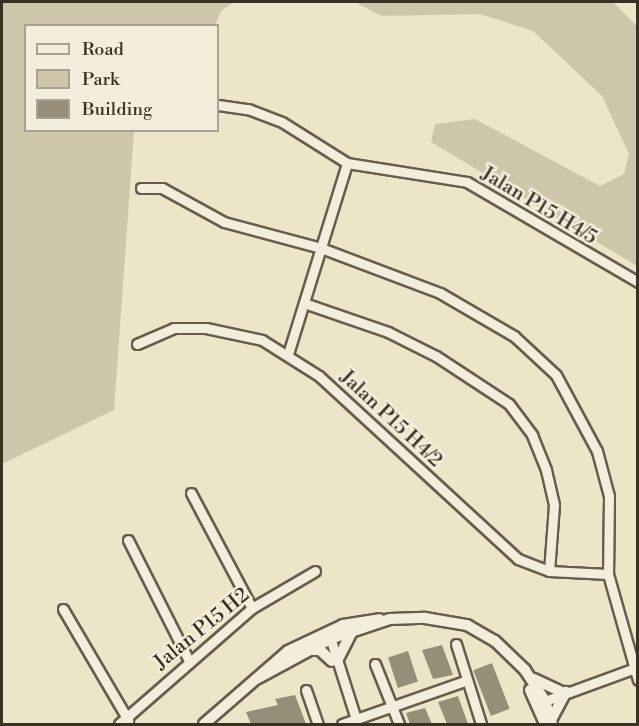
<!DOCTYPE html>
<style>
body{margin:0}
#map{position:relative;width:639px;height:726px;overflow:hidden;background:#ece5c7;font-family:"Libre Bodoni",serif}
div>[style]{position:absolute}
[style*='--x']{left:calc(var(--x)*1px);top:calc(var(--y)*1px);width:calc(var(--w)*1px);rotate:calc(var(--a)*1deg)}
.green>*{inset:0;background:#cec6ab}
.building>*{inset:0;background:#978e79;transform-origin:0 0}
.roads{filter:drop-shadow(2px 0 #675d4d) drop-shadow(-2px 0 #675d4d) drop-shadow(0 2px #675d4d) drop-shadow(0 -2px #675d4d)}
.minor>*{height:9px;margin:-4.5px;padding:0 4.5px;transform-origin:4.5px;border-radius:4.5px;background:#f3eedb}
.tertiary>*{height:10px;margin:-5px;padding:0 5px;transform-origin:5px;border-radius:5px;background:#f3eedb}
span{translate:-50% -50%;white-space:nowrap;text-align:center;line-height:1.15;-webkit-text-stroke:5px #f3eedb;paint-order:stroke}
.street-label{font-size:20px;color:#3b3024}
.frame{position:absolute;inset:0;border:3px solid #3b3024;pointer-events:none}
.legend{position:absolute;left:24px;top:24px;width:195px;height:108px;box-sizing:border-box;background:#f3eedb;border:2px solid #a9a292;margin:0;padding:8px 10px;list-style:none;font-size:18px;color:#3b3024}
.legend li{display:flex;align-items:center;gap:12px;height:30px}
.legend b{width:30px;border:2px solid #a9a292}
</style>
<div id="map">
<div class="green">
<div style="clip-path:polygon(2px 2px,234px 2px,221px 11px,215px 25px,26px 26px,26px 130px,134px 131px,114px 410px,2px 464px)"></div>
<div style="clip-path:polygon(355px 2px,613px 2px,637px 26px,637px 266px,431px 142px,435px 124px,475px 119px,600px 186px,624px 174px,629px 154px,602px 96px,533px 31px,480px 14px,382px 16px)"></div>
</div>
<div class="building">
<div style="clip-path:polygon(442px 645px,453px 675px,433px 679px,422px 650px)"></div>
<div style="left:408px;top:651px;width:32px;height:21px;rotate:72deg"></div>
<div style="left:492px;top:663px;width:49px;height:20px;rotate:69deg"></div>
<div style="clip-path:polygon(295px 695px,306px 724px,251px 724px,246px 712px,278px 705px,275px 699px)"></div>
<div style="clip-path:polygon(458px 696px,468px 724px,447px 724px,438px 702px)"></div>
<div style="clip-path:polygon(425px 708px,432px 724px,410px 724px,406px 713px)"></div>
</div>
<div class="roads">
<div class="minor">
<div style="--x:218;--y:105;--w:30;--a:8"></div>
<div style="--x:248;--y:109;--w:36;--a:21"></div>
<div style="--x:282;--y:122;--w:77;--a:32.2"></div>
<div style="--x:347;--y:163;--w:121;--a:9"></div>
<div style="--x:467;--y:182;--w:198;--a:30.3"></div>
<div style="--x:141;--y:188;--w:21;--a:0"></div>
<div style="--x:162;--y:188;--w:71;--a:28.7"></div>
<div style="--x:224;--y:222;--w:100;--a:15"></div>
<div style="--x:321;--y:248;--w:127;--a:20.7"></div>
<div style="--x:440;--y:293;--w:86;--a:30.2"></div>
<div style="--x:514;--y:336;--w:57;--a:42.9"></div>
<div style="--x:556;--y:375;--w:86;--a:61.7"></div>
<div style="--x:597;--y:451;--w:47;--a:75.1"></div>
<div style="--x:609;--y:496;--w:78;--a:90.7"></div>
<div style="--x:608;--y:574;--w:110;--a:74.2"></div>
<div style="--x:304;--y:303;--w:89;--a:19"></div>
<div style="--x:388;--y:332;--w:54;--a:26.6"></div>
<div style="--x:436;--y:356;--w:87;--a:33.3"></div>
<div style="--x:509;--y:404;--w:39;--a:53"></div>
<div style="--x:532;--y:435;--w:38;--a:68"></div>
<div style="--x:546;--y:470;--w:36;--a:77"></div>
<div style="--x:554;--y:505;--w:66;--a:94.3"></div>
<div style="--x:137;--y:344;--w:40;--a:-23.4"></div>
<div style="--x:174;--y:328;--w:32;--a:0"></div>
<div style="--x:206;--y:328;--w:57;--a:12.1"></div>
<div style="--x:262;--y:340;--w:67;--a:32.3"></div>
<div style="--x:319;--y:376;--w:270;--a:42.6"></div>
<div style="--x:518;--y:559;--w:33;--a:21"></div>
<div style="--x:549;--y:571;--w:59;--a:2.9"></div>
<div style="--x:288;--y:354;--w:200;--a:-72.8"></div>
<div style="--x:191;--y:493;--w:130;--a:62.1"></div>
<div style="--x:128;--y:540;--w:133;--a:63.2"></div>
<div style="--x:63;--y:609;--w:129;--a:59.6"></div>
<div style="--x:329;--y:634;--w:89;--a:72.4"></div>
<div style="--x:456;--y:644;--w:84;--a:72.6"></div>
<div style="--x:375;--y:664;--w:65;--a:68.2"></div>
<div style="--x:306;--y:690;--w:36;--a:71"></div>
<div style="--x:545;--y:701;--w:99;--a:-20.1"></div>
<div style="--x:119;--y:724;--w:176;--a:-41.1"></div>
<div style="--x:252;--y:608;--w:73;--a:-30.4"></div>
<div style="--x:342;--y:724;--w:130;--a:-19.3"></div>
</div>
<div class="tertiary">
<div style="--x:310;--y:650;--w:10;--a:0"></div>
<div style="--x:320;--y:650;--w:16;--a:43"></div>
<div style="--x:338;--y:659;--w:30;--a:-63"></div>
<div style="--x:258;--y:678;--w:82;--a:-28.4"></div>
<div style="--x:330;--y:639;--w:63;--a:-18.4"></div>
<div style="--x:390;--y:619;--w:35;--a:-2"></div>
<div style="--x:425;--y:618;--w:43;--a:9.5"></div>
<div style="--x:467;--y:625;--w:32;--a:30"></div>
<div style="--x:495;--y:641;--w:42;--a:44"></div>
<div style="--x:525;--y:670;--w:37;--a:57"></div>
<div style="--x:545;--y:701;--w:24;--a:73"></div>
<div style="--x:534;--y:679;--w:33;--a:25"></div>
<div style="--x:530;--y:690;--w:37;--a:66"></div>
<div style="--x:551;--y:720;--w:32;--a:-62"></div>
<div style="--x:204;--y:724;--w:111;--a:-41"></div>
<div style="--x:288;--y:651;--w:61;--a:-25.3"></div>
<div style="--x:343;--y:625;--w:37;--a:-9"></div>
</div>
</div>
<div class="street-label">
<span style="left:539px;top:206px;rotate:31deg">Jalan P15 H4/5</span>
<span style="left:391px;top:419px;rotate:43deg">Jalan P15 H4/2</span>
<span style="left:202px;top:629px;rotate:-39deg">Jalan P15 H2</span>
</div>
<div class="frame"></div>
<ul class="legend">
<li><b style="height:8px;background:#f3eedb"></b>Road</li>
<li><b style="height:16px;background:#cec6ab"></b>Park</li>
<li><b style="height:16px;background:#978e79"></b>Building</li>
</ul>
</div>
